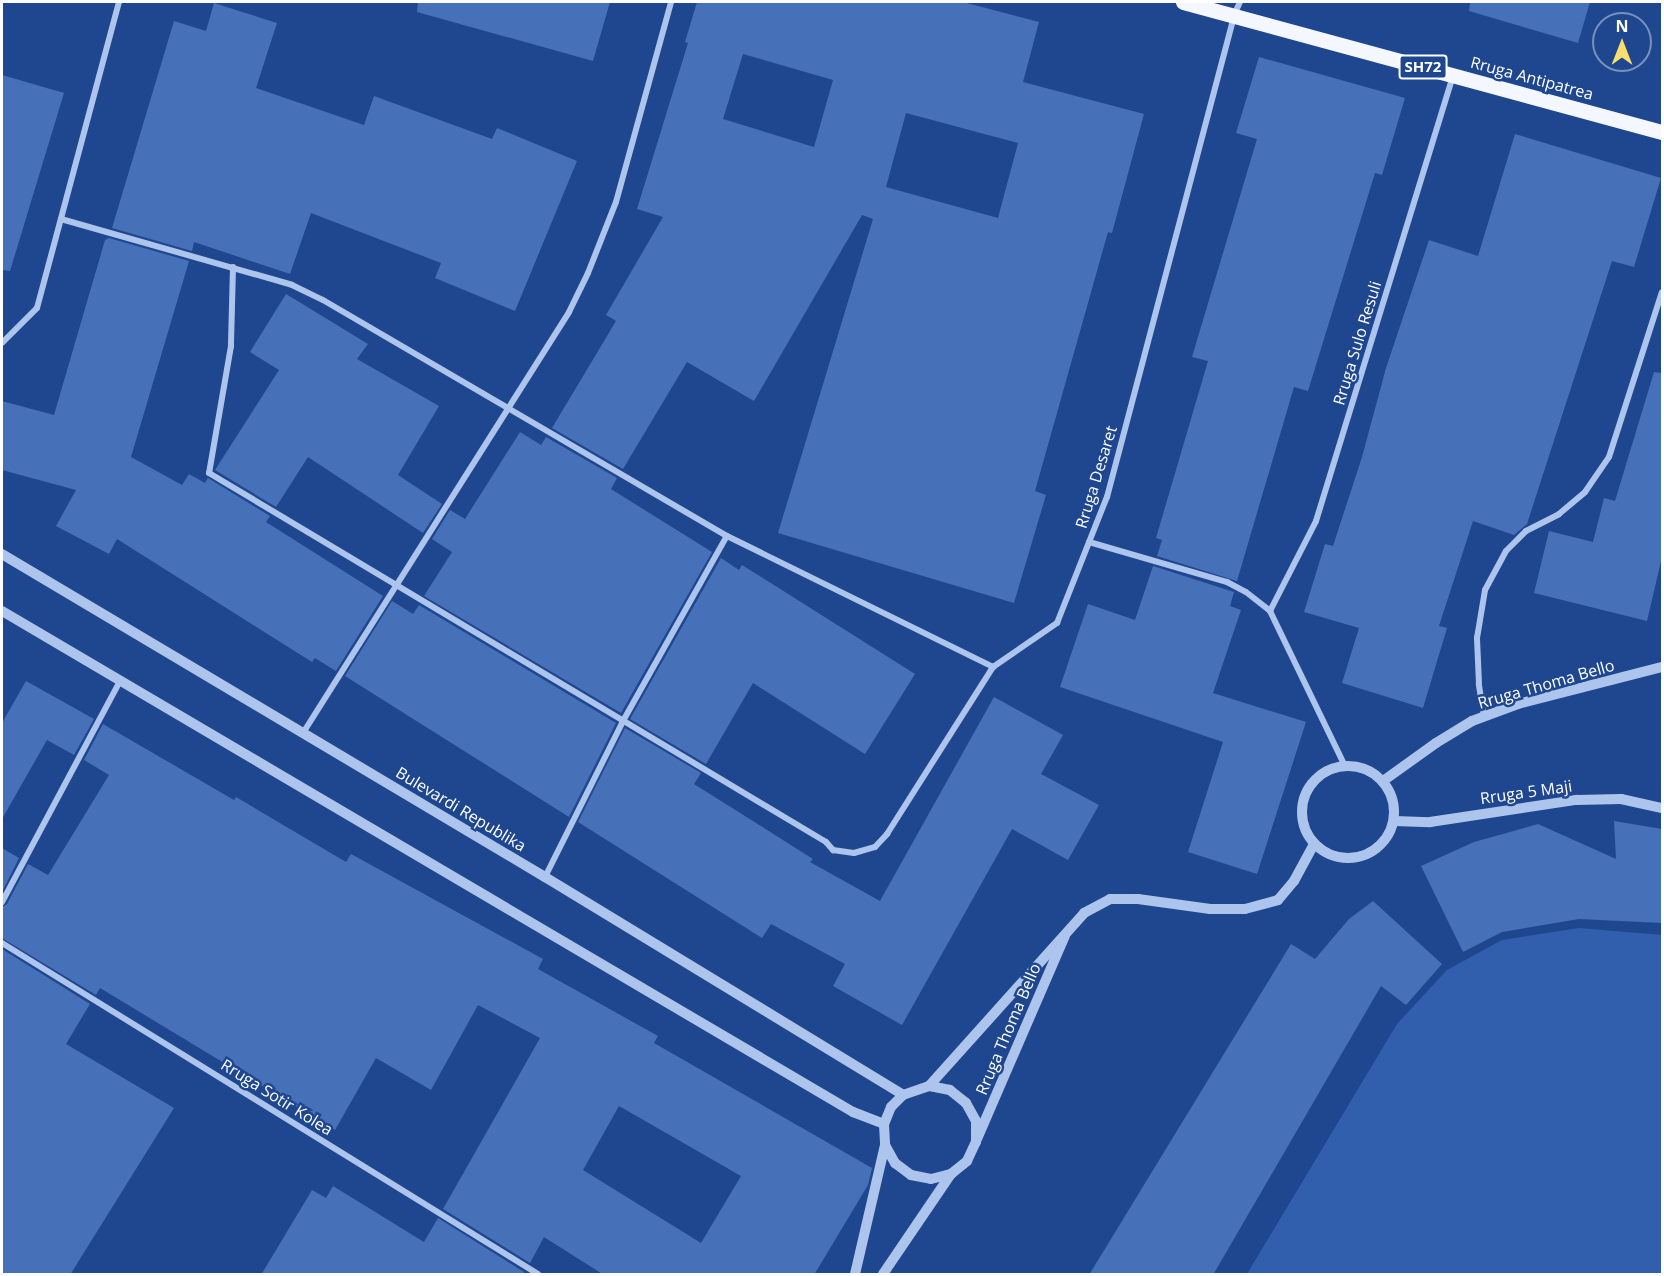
<!DOCTYPE html>
<style>
body{margin:0}
#map{position:relative;width:1664px;height:1276px;overflow:hidden;background:#1e4790;font-family:"Open Sans",sans-serif}
div>[style]{position:absolute}
[style*='--x']{left:calc(var(--x)*1px);top:calc(var(--y)*1px);width:calc(var(--w)*1px);rotate:calc(var(--a)*1deg)}
.green>*{inset:0;background:#315fad}
.building>*{inset:0;background:#4670b7}
.minor>*{height:6px;margin:-3px;padding:0 3px;transform-origin:3px;border-radius:3px;background:#adc5ed}
.tertiary>*{height:10px;margin:-5px;padding:0 5px;transform-origin:5px;border-radius:5px;background:#adc5ed}
.tertiary>.ring{margin:-5px;padding:0;box-sizing:content-box;background:none;border:10px solid #adc5ed;border-radius:50%}
.primary>*{height:15px;margin:-7.5px;padding:0 7.5px;transform-origin:7.5px;border-radius:7.5px;background:#f4f7ff}
span{translate:-50% -50%;white-space:nowrap;text-align:center;line-height:1.15;-webkit-text-stroke:5px #1e4790;paint-order:stroke}
.shield-label span{padding:2px 4px;background:#1e4790;border:2px solid;border-radius:4px;-webkit-text-stroke-width:0}
.shield-label{font-size:15px;color:#fff;font-weight:700}
.street-label{font-size:16px;color:#fff}
.frame{position:absolute;inset:0;border:3px solid #fff;pointer-events:none}
.north{position:absolute;left:1592px;top:12px;width:60px;height:60px;box-sizing:border-box;background:#1e4790;border:2px solid #7891bc;border-radius:50%;rotate:0deg;font-size:16px;font-weight:700;line-height:24px;text-align:center;color:#fff}
.north::after{content:'';display:block;margin:auto;width:21px;height:27px;background:#fcde6d;clip-path:polygon(50% 0,100% 100%,50% 72%,0 100%)}
</style>
<div id="map">
<div class="green">
<div style="clip-path:polygon(1579px 928px,1662px 935px,1662px 1274px,1247px 1274px,1397px 1024px,1447px 970px,1502px 940px)"></div>
</div>
<div class="building">
<div style="clip-path:polygon(418px 2px,610px 2px,593px 61px,417px 12px)"></div>
<div style="clip-path:polygon(evenodd,697px 2px,963px 2px,1039px 22px,1023px 82px,1144px 114px,1112px 233px,1108px 232px,1035px 491px,1046px 495px,1014px 603px,778px 533px,873px 219px,862px 215px,754px 401px,687px 362px,623px 469px,552px 428px,616px 321px,606px 315px,663px 217px,637px 209px,688px 43px,685px 42px,697px 2px,743px 54px,833px 80px,814px 147px,723px 119px,743px 54px,697px 2px,906px 113px,1018px 143px,998px 218px,886px 187px,906px 113px)"></div>
<div style="clip-path:polygon(1470px 2px,1590px 2px,1578px 43px,1469px 11px)"></div>
<div style="clip-path:polygon(214px 3px,277px 23px,256px 88px,364px 125px,374px 96px,492px 139px,497px 128px,577px 161px,515px 311px,435px 278px,441px 263px,311px 213px,290px 274px,194px 242px,192px 251px,112px 228px,174px 21px,206px 31px)"></div>
<div style="clip-path:polygon(1259px 57px,1405px 98px,1382px 175px,1375px 173px,1308px 391px,1294px 387px,1237px 581px,1157px 556px,1162px 540px,1156px 538px,1208px 361px,1192px 357px,1257px 139px,1236px 133px)"></div>
<div style="clip-path:polygon(2px 75px,64px 93px,10px 271px,2px 270px)"></div>
<div style="clip-path:polygon(1515px 134px,1661px 178px,1634px 267px,1612px 261px,1527px 524px,1514px 535px,1473px 521px,1439px 626px,1447px 628px,1423px 708px,1342px 683px,1359px 628px,1304px 612px,1325px 544px,1333px 546px,1362px 457px,1386px 368px,1429px 240px,1478px 256px)"></div>
<div style="clip-path:polygon(109px 238px,189px 261px,131px 457px,182px 485px,189px 474px,205px 483px,208px 478px,270px 516px,266px 522px,383px 596px,336px 671px,315px 658px,312px 662px,117px 539px,109px 554px,56px 526px,76px 490px,2px 470px,2px 401px,54px 415px,105px 240px)"></div>
<div style="clip-path:polygon(286px 294px,368px 344px,357px 359px,439px 406px,398px 475px,442px 504px,423px 533px,308px 457px,276px 507px,215px 470px,279px 370px,250px 352px)"></div>
<div style="clip-path:polygon(1654px 372px,1662px 373px,1662px 557px,1647px 621px,1534px 593px,1549px 531px,1593px 542px,1604px 498px,1615px 501px)"></div>
<div style="clip-path:polygon(520px 432px,541px 445px,546px 437px,617px 478px,611px 489px,712px 552px,621px 713px,424px 596px,452px 552px,432px 539px,450px 510px,465px 519px)"></div>
<div style="clip-path:polygon(721px 558px,739px 570px,742px 565px,915px 674px,865px 754px,753px 683px,706px 764px,630px 719px)"></div>
<div style="clip-path:polygon(1153px 566px,1234px 592px,1230px 606px,1241px 610px,1213px 693px,1306px 722px,1257px 874px,1188px 852px,1223px 742px,1060px 687px,1088px 604px,1135px 620px)"></div>
<div style="clip-path:polygon(392px 601px,413px 614px,419px 605px,616px 723px,569px 817px,345px 676px)"></div>
<div style="clip-path:polygon(26px 681px,94px 719px,74px 755px,47px 740px,2px 819px,2px 723px)"></div>
<div style="clip-path:polygon(994px 697px,1063px 735px,1041px 774px,1099px 805px,1068px 860px,1012px 829px,902px 1025px,833px 986px,845px 964px,771px 924px,762px 938px,578px 822px,625px 728px,701px 773px,694px 784px,813px 859px,810px 862px,880px 901px)"></div>
<div style="clip-path:polygon(evenodd,103px 724px,234px 800px,236px 797px,346px 862px,351px 854px,543px 959px,538px 969px,658px 1036px,654px 1043px,872px 1168px,868px 1185px,814px 1275px,604px 1275px,544px 1237px,530px 1263px,443px 1209px,540px 1038px,478px 1005px,431px 1090px,376px 1058px,335px 1130px,100px 988px,96px 995px,2px 938px,2px 907px,7px 904px,28px 864px,48px 875px,109px 775px,84px 760px,103px 724px,619px 1106px,741px 1176px,701px 1243px,583px 1170px,619px 1106px)"></div>
<div style="clip-path:polygon(1614px 821px,1662px 829px,1662px 923px,1579px 919px,1502px 932px,1463px 952px,1421px 866px,1474px 842px,1538px 824px,1616px 859px)"></div>
<div style="clip-path:polygon(2px 848px,19px 858px,2px 892px)"></div>
<div style="clip-path:polygon(1373px 901px,1442px 964px,1406px 1005px,1381px 986px,1213px 1275px,1089px 1275px,1291px 944px,1315px 959px,1349px 919px)"></div>
<div style="clip-path:polygon(2px 949px,90px 1004px,66px 1044px,174px 1108px,70px 1275px,2px 1275px)"></div>
<div style="clip-path:polygon(333px 1186px,424px 1242px,438px 1218px,524px 1272px,523px 1275px,261px 1275px,312px 1190px,326px 1198px)"></div>
</div>
<div class="minor">
<div style="--x:61;--y:219;--w:240;--a:15.9"></div>
<div style="--x:292;--y:285;--w:34;--a:26"></div>
<div style="--x:323;--y:300;--w:468;--a:30.3"></div>
<div style="--x:727;--y:536;--w:297;--a:26.2"></div>
<div style="--x:233;--y:267;--w:79;--a:91.5"></div>
<div style="--x:231;--y:346;--w:129;--a:99.8"></div>
<div style="--x:209;--y:473;--w:719;--a:30.88"></div>
<div style="--x:826;--y:842;--w:11;--a:49"></div>
<div style="--x:833;--y:850;--w:21;--a:8"></div>
<div style="--x:854;--y:853;--w:22;--a:-16"></div>
<div style="--x:875;--y:847;--w:18;--a:-47"></div>
<div style="--x:887;--y:834;--w:198;--a:-57.6"></div>
<div style="--x:993;--y:667;--w:78;--a:-34.5"></div>
<div style="--x:1057;--y:623;--w:136;--a:-68.4"></div>
<div style="--x:1107;--y:497;--w:498;--a:-75.2"></div>
<div style="--x:1234;--y:15;--w:14;--a:-65"></div>
<div style="--x:2;--y:343;--w:49;--a:-45"></div>
<div style="--x:37;--y:308;--w:317;--a:-75"></div>
<div style="--x:1089;--y:542;--w:144;--a:16.2"></div>
<div style="--x:1227;--y:582;--w:21;--a:28"></div>
<div style="--x:1246;--y:592;--w:31;--a:38"></div>
<div style="--x:1270;--y:611;--w:172;--a:64.2"></div>
<div style="--x:1270;--y:611;--w:101;--a:-62.9"></div>
<div style="--x:1316;--y:521;--w:465;--a:-72.9"></div>
<div style="--x:1484;--y:717;--w:33;--a:-99"></div>
<div style="--x:1479;--y:684;--w:46;--a:-92.5"></div>
<div style="--x:1477;--y:638;--w:49;--a:-80.5"></div>
<div style="--x:1485;--y:590;--w:44;--a:-61.7"></div>
<div style="--x:1506;--y:551;--w:28;--a:-45"></div>
<div style="--x:1526;--y:531;--w:37;--a:-27"></div>
<div style="--x:1559;--y:514;--w:34;--a:-40"></div>
<div style="--x:1585;--y:492;--w:42;--a:-55.6"></div>
<div style="--x:1609;--y:457;--w:173;--a:-72.2"></div>
<div style="--x:303;--y:733;--w:498;--a:-57.7"></div>
<div style="--x:569;--y:312;--w:43;--a:-64"></div>
<div style="--x:588;--y:273;--w:76;--a:-68.5"></div>
<div style="--x:616;--y:202;--w:207;--a:-74.6"></div>
<div style="--x:545;--y:877;--w:174;--a:-63.4"></div>
<div style="--x:623;--y:721;--w:212;--a:-60.7"></div>
<div style="--x:2;--y:902;--w:251;--a:-61.9"></div>
<div style="--x:2;--y:943;--w:630;--a:31.7"></div>
</div>
<div class="tertiary">
<div style="--x:2;--y:554;--w:632;--a:30.75"></div>
<div style="--x:545;--y:877;--w:419;--a:31.3"></div>
<div style="--x:2;--y:611;--w:988;--a:30.49"></div>
<div style="--x:853;--y:1112;--w:33;--a:21"></div>
<div class="ring" style="left:1302px;top:766px;width:82px;height:82px"></div>
<div style="--x:1383;--y:781;--w:65;--a:-35.6"></div>
<div style="--x:1436;--y:743;--w:42;--a:-31.4"></div>
<div style="--x:1472;--y:721;--w:49;--a:-20.3"></div>
<div style="--x:1518;--y:704;--w:149;--a:-14.4"></div>
<div style="--x:1394;--y:821;--w:36;--a:2"></div>
<div style="--x:1430;--y:822;--w:148;--a:-8.6"></div>
<div style="--x:1576;--y:800;--w:45;--a:-1.3"></div>
<div style="--x:1621;--y:799;--w:42;--a:12.4"></div>
<div style="--x:929;--y:1086;--w:232;--a:-48.1"></div>
<div style="--x:1084;--y:913;--w:30;--a:-28"></div>
<div style="--x:1110;--y:899;--w:28;--a:0"></div>
<div style="--x:1138;--y:899;--w:73;--a:7.9"></div>
<div style="--x:1210;--y:909;--w:35;--a:0"></div>
<div style="--x:1245;--y:909;--w:34;--a:-15"></div>
<div style="--x:1278;--y:900;--w:25;--a:-50"></div>
<div style="--x:1294;--y:881;--w:42;--a:-61.6"></div>
<div style="--x:977;--y:1139;--w:221;--a:-66.6"></div>
<div style="--x:855;--y:1274;--w:132;--a:-76.9"></div>
<div style="--x:883;--y:1274;--w:121;--a:-55.8"></div>
<div style="--x:951;--y:1174;--w:21;--a:-39"></div>
<div style="--x:967;--y:1161;--w:21;--a:-65"></div>
<div style="--x:976;--y:1142;--w:21;--a:-90"></div>
<div style="--x:976;--y:1121;--w:21;--a:-119"></div>
<div style="--x:966;--y:1103;--w:21;--a:-141"></div>
<div style="--x:950;--y:1090;--w:21;--a:-169"></div>
<div style="--x:929;--y:1086;--w:28;--a:161"></div>
<div style="--x:903;--y:1095;--w:17;--a:135"></div>
<div style="--x:891;--y:1107;--w:18;--a:112"></div>
<div style="--x:884;--y:1124;--w:21;--a:87"></div>
<div style="--x:885;--y:1145;--w:21;--a:61"></div>
<div style="--x:895;--y:1163;--w:20;--a:37"></div>
<div style="--x:911;--y:1175;--w:20;--a:11"></div>
<div style="--x:931;--y:1179;--w:21;--a:-14"></div>
</div>
<div class="primary">
<div style="--x:1183;--y:2;--w:496;--a:15.2"></div>
</div>
<div class="shield-label">
<span style="left:1423px;top:67px">SH72</span>
</div>
<div class="street-label">
<span style="left:1532px;top:78px;rotate:15deg">Rruga Antipatrea</span>
<span style="left:1357px;top:343px;rotate:-73deg">Rruga Sulo Resuli</span>
<span style="left:1096px;top:477px;rotate:-73deg">Rruga Desaret</span>
<span style="left:1546px;top:684px;rotate:-16deg">Rruga Thoma Bello</span>
<span style="left:1526px;top:792px;rotate:-8deg">Rruga 5 Maji</span>
<span style="left:461px;top:809px;rotate:31deg">Bulevardi Republika</span>
<span style="left:1008px;top:1029px;rotate:-67deg">Rruga Thoma Bello</span>
<span style="left:277px;top:1097px;rotate:32deg">Rruga Sotir Kolea</span>
</div>
<div class="frame"></div>
<div class="north">N</div>
</div>
